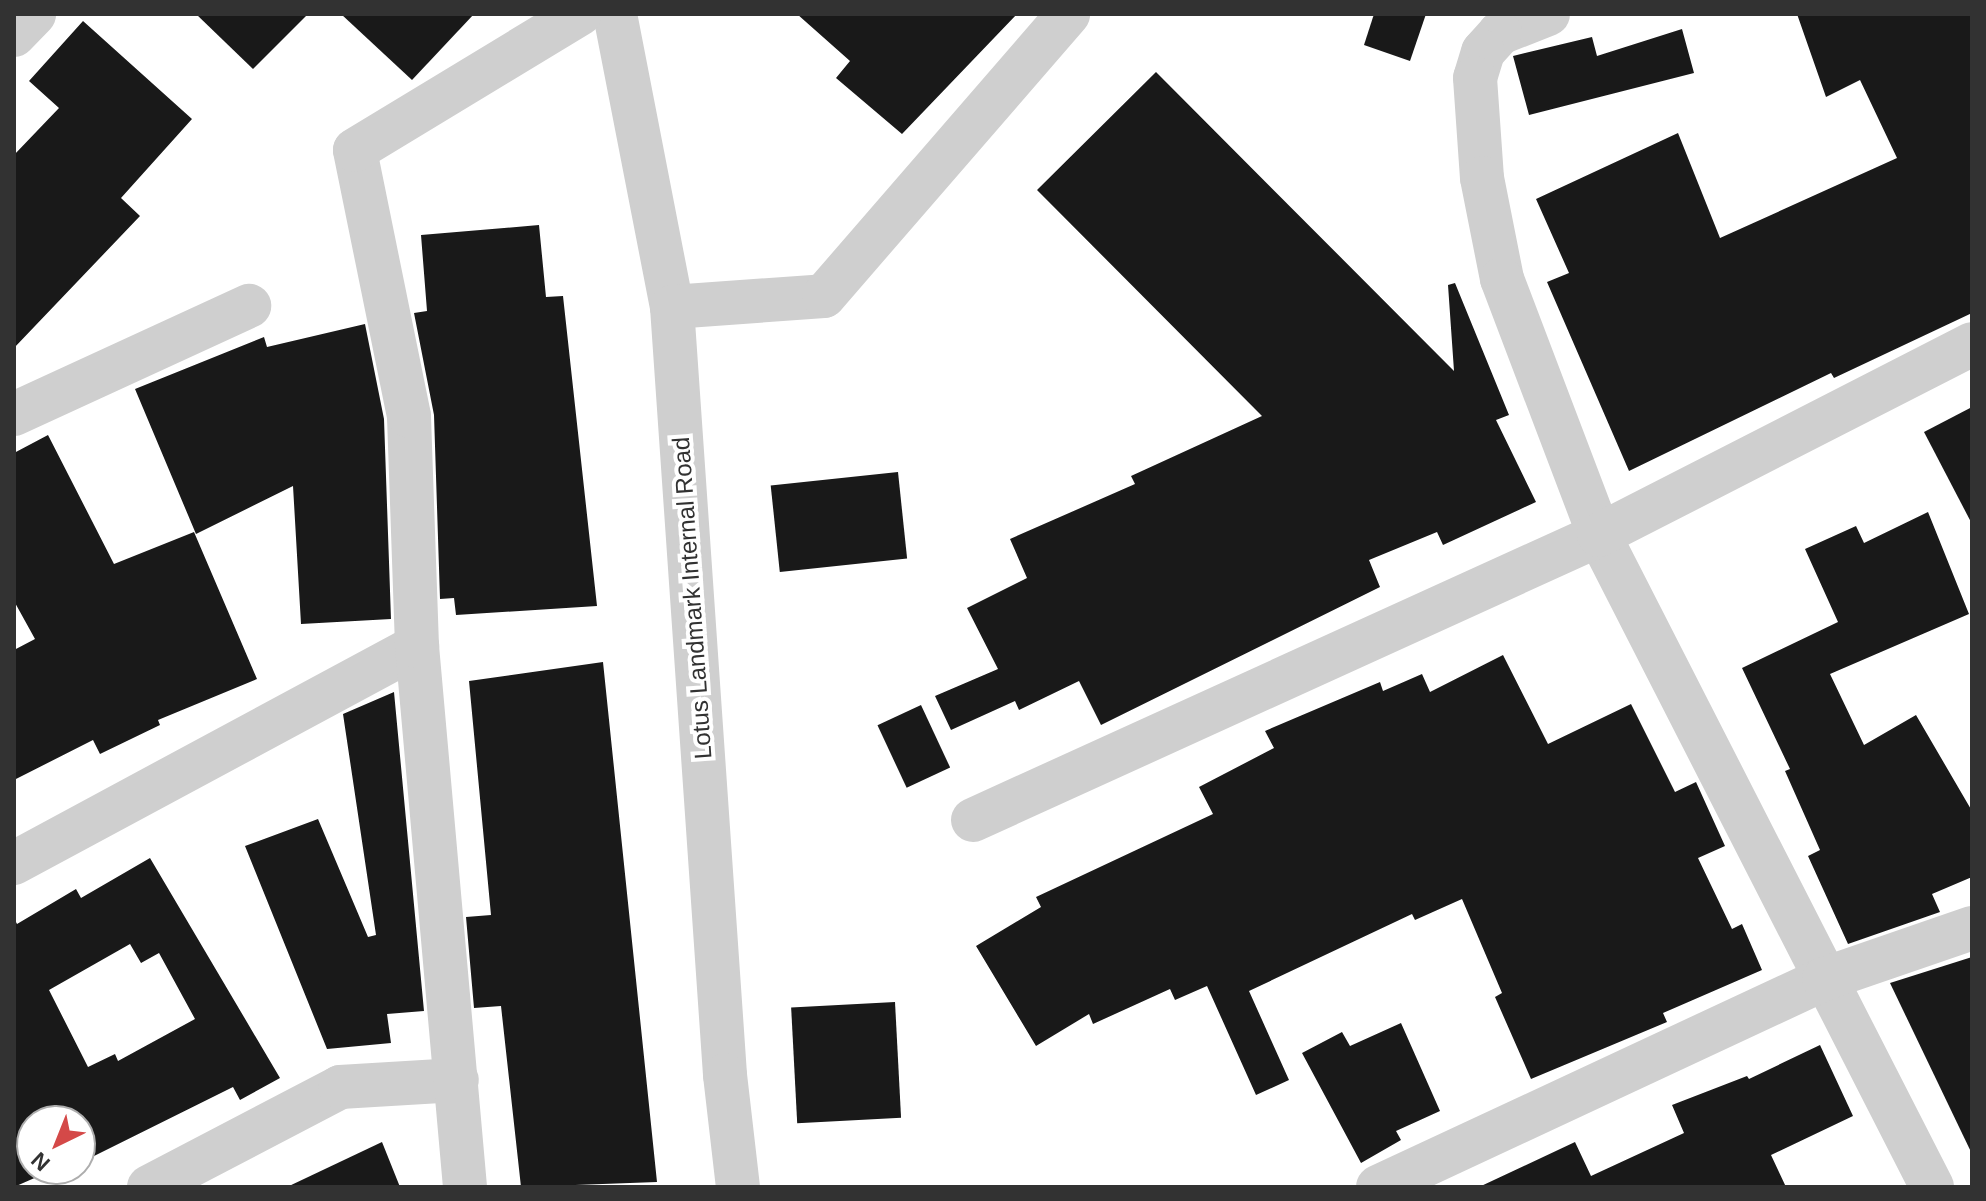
<!DOCTYPE html>
<style>
body{margin:0}
#map{position:relative;width:1986px;height:1201px;overflow:hidden;background:#fff;font-family:Arial,sans-serif}
div>[style]{position:absolute}
[style*='--x']{left:calc(var(--x)*1px);top:calc(var(--y)*1px);width:calc(var(--w)*1px);rotate:calc(var(--a)*1deg)}
.building>*{inset:0;background:#191919;transform-origin:0 0}
.street>*{height:44px;margin:-22px;padding:0 22px;transform-origin:22px;border-radius:22px;background:#cfcfcf}
span{translate:-50% -50%;white-space:nowrap;text-align:center;line-height:1.15;-webkit-text-stroke:8px #fff;paint-order:stroke}
.street-label{font-size:24px;color:#323232}
.frame{position:absolute;inset:0;border:16px solid #323232;pointer-events:none}
.north{position:absolute;left:16px;top:1105px;width:80px;height:80px;box-sizing:border-box;background:#fff;border:2px solid #adadad;border-radius:50%;rotate:223deg;font-size:22px;font-weight:700;line-height:32px;text-align:center;color:#323232}
.north::after{content:'';display:block;margin:auto;width:28px;height:36px;background:#d44948;clip-path:polygon(50% 0,100% 100%,50% 72%,0 100%)}
</style>
<div id="map">
<div class="building">
<div style="clip-path:polygon(196px 14px,308px 14px,253px 69px)"></div>
<div style="clip-path:polygon(341px 14px,474px 14px,412px 80px)"></div>
<div style="clip-path:polygon(797px 14px,1017px 14px,902px 134px,836px 78px,850px 61px)"></div>
<div style="clip-path:polygon(1374px 14px,1426px 14px,1410px 61px,1364px 45px)"></div>
<div style="clip-path:polygon(1797px 14px,1972px 14px,1972px 313px,1834px 378px,1831px 373px,1629px 471px,1547px 282px,1569px 273px,1536px 199px,1678px 133px,1720px 238px,1897px 158px,1860px 80px,1826px 97px)"></div>
<div style="clip-path:polygon(83px 21px,192px 119px,121px 198px,140px 216px,14px 348px,14px 155px,59px 108px,29px 81px)"></div>
<div style="clip-path:polygon(1682px 29px,1694px 73px,1529px 115px,1513px 56px,1592px 37px,1597px 56px)"></div>
<div style="clip-path:polygon(1156px 72px,1454px 371px,1448px 285px,1455px 283px,1509px 415px,1496px 420px,1536px 502px,1443px 545px,1437px 532px,1369px 560px,1380px 587px,1101px 725px,1079px 681px,1019px 710px,1015px 701px,951px 730px,935px 696px,998px 669px,967px 608px,1027px 578px,1010px 539px,1135px 484px,1131px 476px,1262px 416px,1037px 190px)"></div>
<div style="clip-path:polygon(539px 225px,546px 297px,563px 296px,597px 606px,456px 615px,454px 598px,440px 599px,434px 415px,414px 313px,427px 311px,421px 235px)"></div>
<div style="clip-path:polygon(365px 324px,384px 419px,391px 619px,301px 624px,293px 486px,196px 534px,135px 389px,264px 337px,267px 347px)"></div>
<div style="clip-path:polygon(1972px 407px,1972px 524px,1924px 432px)"></div>
<div style="clip-path:polygon(48px 435px,114px 564px,194px 532px,257px 679px,158px 720px,160px 725px,100px 754px,93px 740px,14px 780px,14px 650px,35px 639px,14px 601px,14px 453px)"></div>
<div style="left:898px;top:472px;width:87px;height:128px;rotate:84deg"></div>
<div style="clip-path:polygon(1928px 512px,1969px 614px,1830px 674px,1864px 745px,1916px 715px,1972px 811px,1972px 877px,1932px 894px,1940px 912px,1848px 944px,1808px 856px,1820px 850px,1785px 771px,1790px 769px,1742px 668px,1838px 622px,1805px 549px,1856px 526px,1864px 543px)"></div>
<div style="clip-path:polygon(1503px 655px,1548px 744px,1631px 704px,1675px 792px,1696px 782px,1725px 846px,1698px 858px,1732px 929px,1742px 924px,1762px 970px,1663px 1013px,1667px 1022px,1531px 1079px,1495px 997px,1502px 993px,1462px 899px,1415px 920px,1412px 914px,1249px 991px,1289px 1080px,1256px 1095px,1207px 986px,1175px 1000px,1170px 989px,1093px 1024px,1089px 1014px,1036px 1046px,976px 946px,1041px 907px,1036px 897px,1213px 814px,1199px 787px,1274px 748px,1265px 731px,1380px 682px,1383px 691px,1422px 674px,1430px 692px)"></div>
<div style="clip-path:polygon(603px 662px,657px 1182px,521px 1187px,501px 1006px,474px 1008px,466px 917px,491px 915px,469px 681px)"></div>
<div style="clip-path:polygon(394px 692px,424px 1011px,387px 1014px,391px 1043px,327px 1049px,245px 846px,318px 819px,368px 937px,376px 935px,343px 714px)"></div>
<div style="left:921px;top:705px;width:69px;height:48px;rotate:65deg"></div>
<div style="clip-path:polygon(evenodd,150px 858px,280px 1078px,240px 1100px,233px 1087px,86px 1160px,80px 1156px,80px 1121px,32px 1121px,32px 1169px,55px 1169px,14px 1187px,14px 918px,17px 924px,76px 889px,81px 898px,150px 858px,130px 944px,141px 963px,159px 953px,195px 1019px,118px 1061px,115px 1054px,88px 1067px,49px 990px,130px 944px)"></div>
<div style="clip-path:polygon(1972px 957px,1972px 1154px,1890px 983px)"></div>
<div style="left:895px;top:1002px;width:116px;height:104px;rotate:87deg"></div>
<div style="clip-path:polygon(1401px 1023px,1440px 1111px,1396px 1131px,1401px 1140px,1361px 1163px,1302px 1053px,1342px 1032px,1350px 1046px)"></div>
<div style="clip-path:polygon(1820px 1045px,1853px 1116px,1771px 1155px,1786px 1187px,1479px 1187px,1575px 1142px,1591px 1176px,1684px 1133px,1672px 1105px,1747px 1076px,1749px 1079px)"></div>
<div style="clip-path:polygon(382px 1142px,400px 1187px,287px 1187px)"></div>
</div>
<div class="street">
<div style="--x:615;--y:14;--w:298;--a:79"></div>
<div style="--x:672;--y:307;--w:770;--a:86.05"></div>
<div style="--x:725;--y:1075;--w:113;--a:83.4"></div>
<div style="--x:1548;--y:14;--w:52;--a:158.4"></div>
<div style="--x:1500;--y:33;--w:25;--a:132"></div>
<div style="--x:1483;--y:52;--w:27;--a:107"></div>
<div style="--x:1475;--y:78;--w:100;--a:86"></div>
<div style="--x:1482;--y:178;--w:103;--a:78.8"></div>
<div style="--x:1502;--y:279;--w:274;--a:69.2"></div>
<div style="--x:1599;--y:535;--w:732;--a:62.94"></div>
<div style="--x:14;--y:35;--w:29;--a:-46"></div>
<div style="--x:672;--y:307;--w:152;--a:-4.1"></div>
<div style="--x:824;--y:296;--w:373;--a:-49.1"></div>
<div style="--x:14;--y:414;--w:259;--a:-24.7"></div>
<div style="--x:973;--y:820;--w:688;--a:-24.48"></div>
<div style="--x:1599;--y:535;--w:419;--a:-27.1"></div>
<div style="--x:14;--y:863;--w:458;--a:-28.3"></div>
<div style="--x:149;--y:1187;--w:216;--a:-27.6"></div>
<div style="--x:340;--y:1087;--w:117;--a:-3.4"></div>
<div style="--x:465;--y:1187;--w:543;--a:-95.07"></div>
<div style="--x:417;--y:646;--w:230;--a:-92"></div>
<div style="--x:409;--y:416;--w:271;--a:-101.5"></div>
<div style="--x:355;--y:150;--w:263;--a:-31.2"></div>
<div style="--x:1378;--y:1187;--w:492;--a:-25"></div>
<div style="--x:1824;--y:979;--w:157;--a:-19"></div>
</div>
<div class="street-label">
<span style="left:692px;top:598px;rotate:-94deg">Lotus Landmark Internal Road</span>
</div>
<div class="frame"></div>
<div class="north">N</div>
</div>
